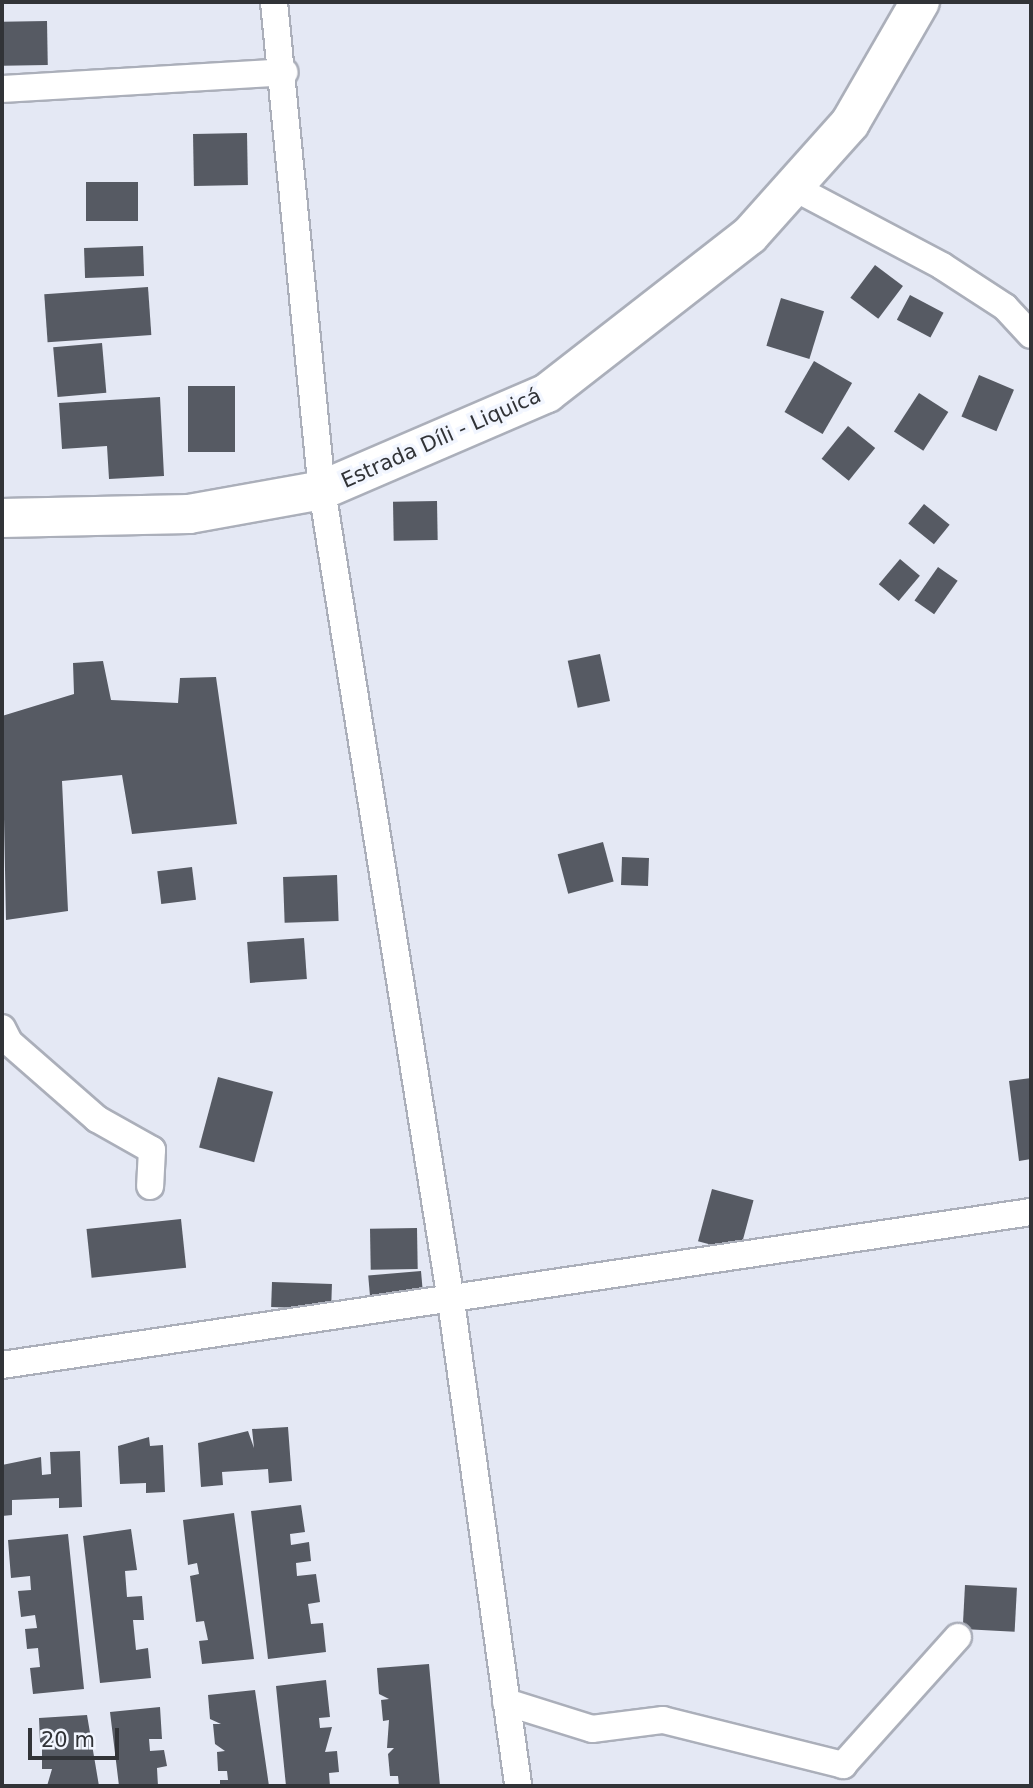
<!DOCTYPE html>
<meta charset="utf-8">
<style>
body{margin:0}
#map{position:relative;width:1033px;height:1788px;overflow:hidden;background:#e4e8f4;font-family:"DejaVu Sans",sans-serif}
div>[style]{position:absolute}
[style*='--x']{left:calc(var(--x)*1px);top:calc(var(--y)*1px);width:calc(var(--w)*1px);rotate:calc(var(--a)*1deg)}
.building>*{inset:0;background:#565a63;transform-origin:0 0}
.roads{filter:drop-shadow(2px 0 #abafba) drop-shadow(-2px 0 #abafba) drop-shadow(0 2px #abafba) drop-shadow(0 -2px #abafba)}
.street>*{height:26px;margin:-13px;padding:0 13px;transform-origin:13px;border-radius:13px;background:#fff}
.primary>*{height:38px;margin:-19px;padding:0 19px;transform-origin:19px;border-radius:19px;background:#fff}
span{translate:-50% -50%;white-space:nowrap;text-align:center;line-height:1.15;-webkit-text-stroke:7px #f2f6ff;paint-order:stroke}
.street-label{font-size:21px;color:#313337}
.frame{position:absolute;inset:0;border:4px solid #313337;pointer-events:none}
.scale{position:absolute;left:28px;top:1728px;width:91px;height:32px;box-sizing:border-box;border:4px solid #313337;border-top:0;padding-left:9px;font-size:21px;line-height:24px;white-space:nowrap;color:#313337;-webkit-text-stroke:5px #f2f6ff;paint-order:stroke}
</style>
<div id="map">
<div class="building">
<div style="left:47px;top:21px;width:44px;height:45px;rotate:89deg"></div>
<div style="left:247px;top:133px;width:52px;height:54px;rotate:89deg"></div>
<div style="left:86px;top:182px;width:52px;height:39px"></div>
<div style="left:143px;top:246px;width:30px;height:59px;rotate:88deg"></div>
<div style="left:875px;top:265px;width:35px;height:41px;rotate:37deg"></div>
<div style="left:148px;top:287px;width:48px;height:104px;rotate:86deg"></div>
<div style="left:910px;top:295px;width:38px;height:28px;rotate:28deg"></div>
<div style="left:781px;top:298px;width:45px;height:50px;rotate:17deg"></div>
<div style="left:102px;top:343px;width:50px;height:49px;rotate:85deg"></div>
<div style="left:814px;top:361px;width:44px;height:59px;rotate:30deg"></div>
<div style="left:979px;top:375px;width:38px;height:45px;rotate:23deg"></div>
<div style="left:188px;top:386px;width:47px;height:66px"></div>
<div style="left:919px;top:393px;width:35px;height:46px;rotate:33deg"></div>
<div style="clip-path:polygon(160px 397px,164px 476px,109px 479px,107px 446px,62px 449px,59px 403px)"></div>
<div style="left:848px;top:426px;width:35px;height:42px;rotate:39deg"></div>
<div style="left:437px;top:501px;width:39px;height:44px;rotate:89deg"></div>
<div style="left:924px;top:504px;width:33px;height:25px;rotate:39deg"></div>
<div style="left:900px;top:559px;width:26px;height:33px;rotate:40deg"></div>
<div style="left:938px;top:567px;width:24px;height:41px;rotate:35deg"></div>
<div style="left:600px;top:654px;width:48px;height:33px;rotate:78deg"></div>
<div style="clip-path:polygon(103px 661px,111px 700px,178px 703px,180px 678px,216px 677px,237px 824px,132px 834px,122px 775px,62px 781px,68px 911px,6px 920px,2px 716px,74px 694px,73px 663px)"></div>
<div style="left:603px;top:842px;width:41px;height:47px;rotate:75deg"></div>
<div style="left:622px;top:857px;width:27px;height:28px;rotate:2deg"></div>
<div style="left:192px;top:867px;width:33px;height:35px;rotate:83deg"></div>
<div style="left:337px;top:875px;width:46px;height:54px;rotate:88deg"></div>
<div style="left:304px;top:938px;width:41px;height:57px;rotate:86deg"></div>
<div style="left:218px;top:1077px;width:57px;height:73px;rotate:15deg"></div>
<div style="clip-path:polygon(1031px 1078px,1031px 1159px,1019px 1161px,1009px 1081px)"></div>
<div style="left:712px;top:1189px;width:43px;height:54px;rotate:15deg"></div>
<div style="left:181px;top:1219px;width:49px;height:95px;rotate:84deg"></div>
<div style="left:417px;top:1228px;width:41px;height:47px;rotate:89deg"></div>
<div style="left:421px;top:1271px;width:25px;height:53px;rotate:85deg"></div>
<div style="left:272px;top:1282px;width:60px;height:25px;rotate:2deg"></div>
<div style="clip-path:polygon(288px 1427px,292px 1481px,269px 1483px,268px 1469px,222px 1472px,223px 1485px,201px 1487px,198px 1443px,248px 1431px,254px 1448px,252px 1429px)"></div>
<div style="clip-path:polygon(149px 1437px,150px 1446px,163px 1445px,165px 1492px,146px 1493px,146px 1483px,120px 1484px,118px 1446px)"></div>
<div style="clip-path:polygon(80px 1451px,82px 1507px,59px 1508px,59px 1498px,12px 1500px,12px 1515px,2px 1516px,2px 1465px,41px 1457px,42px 1475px,51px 1474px,50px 1452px)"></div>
<div style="clip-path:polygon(301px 1505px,305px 1532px,290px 1534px,291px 1545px,309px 1542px,311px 1561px,296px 1563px,297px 1576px,316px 1574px,320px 1602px,308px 1604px,311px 1624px,323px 1623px,326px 1652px,268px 1659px,251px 1511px)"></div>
<div style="clip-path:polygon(234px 1513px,254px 1659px,202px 1664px,199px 1641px,208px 1640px,204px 1621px,196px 1622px,190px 1576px,199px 1574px,197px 1563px,188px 1565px,183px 1520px)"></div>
<div style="clip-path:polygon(131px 1529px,137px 1570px,125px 1571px,127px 1597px,142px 1596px,144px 1620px,133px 1620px,136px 1650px,148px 1648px,151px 1678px,100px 1683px,83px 1536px)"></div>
<div style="clip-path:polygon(68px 1534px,84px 1689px,33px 1694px,30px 1668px,40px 1667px,38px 1648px,27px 1649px,25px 1629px,37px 1628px,35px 1615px,21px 1617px,18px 1591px,31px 1590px,30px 1576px,11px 1578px,8px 1540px)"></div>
<div style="left:965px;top:1585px;width:52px;height:44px;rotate:3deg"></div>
<div style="clip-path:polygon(429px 1664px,440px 1786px,399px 1786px,398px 1776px,390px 1776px,388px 1754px,394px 1748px,387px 1748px,389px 1720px,383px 1721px,381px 1700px,389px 1699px,379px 1694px,377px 1668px)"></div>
<div style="clip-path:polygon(326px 1680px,330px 1717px,319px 1718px,320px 1728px,332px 1727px,325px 1752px,337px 1751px,339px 1772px,329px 1773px,330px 1786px,286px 1786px,276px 1686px)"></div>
<div style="clip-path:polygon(255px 1690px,269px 1786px,220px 1786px,220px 1780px,228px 1780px,227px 1771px,218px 1771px,217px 1752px,225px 1751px,215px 1744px,213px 1724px,221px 1724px,210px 1719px,208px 1695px)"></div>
<div style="clip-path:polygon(160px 1707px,162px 1739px,149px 1739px,150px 1751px,164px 1750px,167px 1766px,157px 1768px,158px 1786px,119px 1786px,110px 1712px)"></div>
<div style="clip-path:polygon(87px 1715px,99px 1786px,47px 1786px,52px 1769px,42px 1769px,42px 1749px,52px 1749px,40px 1742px,39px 1718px)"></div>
</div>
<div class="roads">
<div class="street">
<div style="--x:274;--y:2;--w:490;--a:84.4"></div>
<div style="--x:322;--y:490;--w:821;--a:80.96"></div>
<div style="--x:451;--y:1301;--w:490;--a:82.1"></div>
<div style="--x:2;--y:89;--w:283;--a:-3.4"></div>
<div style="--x:793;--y:187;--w:169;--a:27.9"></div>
<div style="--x:942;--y:266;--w:75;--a:33.1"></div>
<div style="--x:1005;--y:307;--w:38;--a:47"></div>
<div style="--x:2;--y:1028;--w:16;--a:63"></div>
<div style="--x:9;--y:1042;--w:117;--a:41.2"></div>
<div style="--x:97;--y:1119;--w:63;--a:29.4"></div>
<div style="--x:152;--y:1150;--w:36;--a:93"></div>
<div style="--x:2;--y:1365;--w:1040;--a:-8.46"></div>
<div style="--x:506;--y:1702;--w:90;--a:17.4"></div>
<div style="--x:592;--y:1729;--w:72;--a:-7.2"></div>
<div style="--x:663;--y:1720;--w:186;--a:14"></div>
<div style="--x:843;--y:1765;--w:172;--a:-48.1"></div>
</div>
<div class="primary">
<div style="--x:2;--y:518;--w:187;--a:-1.2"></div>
<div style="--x:189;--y:514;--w:135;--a:-10.2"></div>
<div style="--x:322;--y:490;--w:245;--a:-23.3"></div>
<div style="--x:547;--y:393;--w:257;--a:-37.9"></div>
<div style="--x:750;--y:235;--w:150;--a:-48.2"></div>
<div style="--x:850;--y:123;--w:140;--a:-60"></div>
</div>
</div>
<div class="street-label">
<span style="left:441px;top:438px;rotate:-24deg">Estrada Díli - Liquicá</span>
</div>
<div class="frame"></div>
<div class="scale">20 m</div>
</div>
